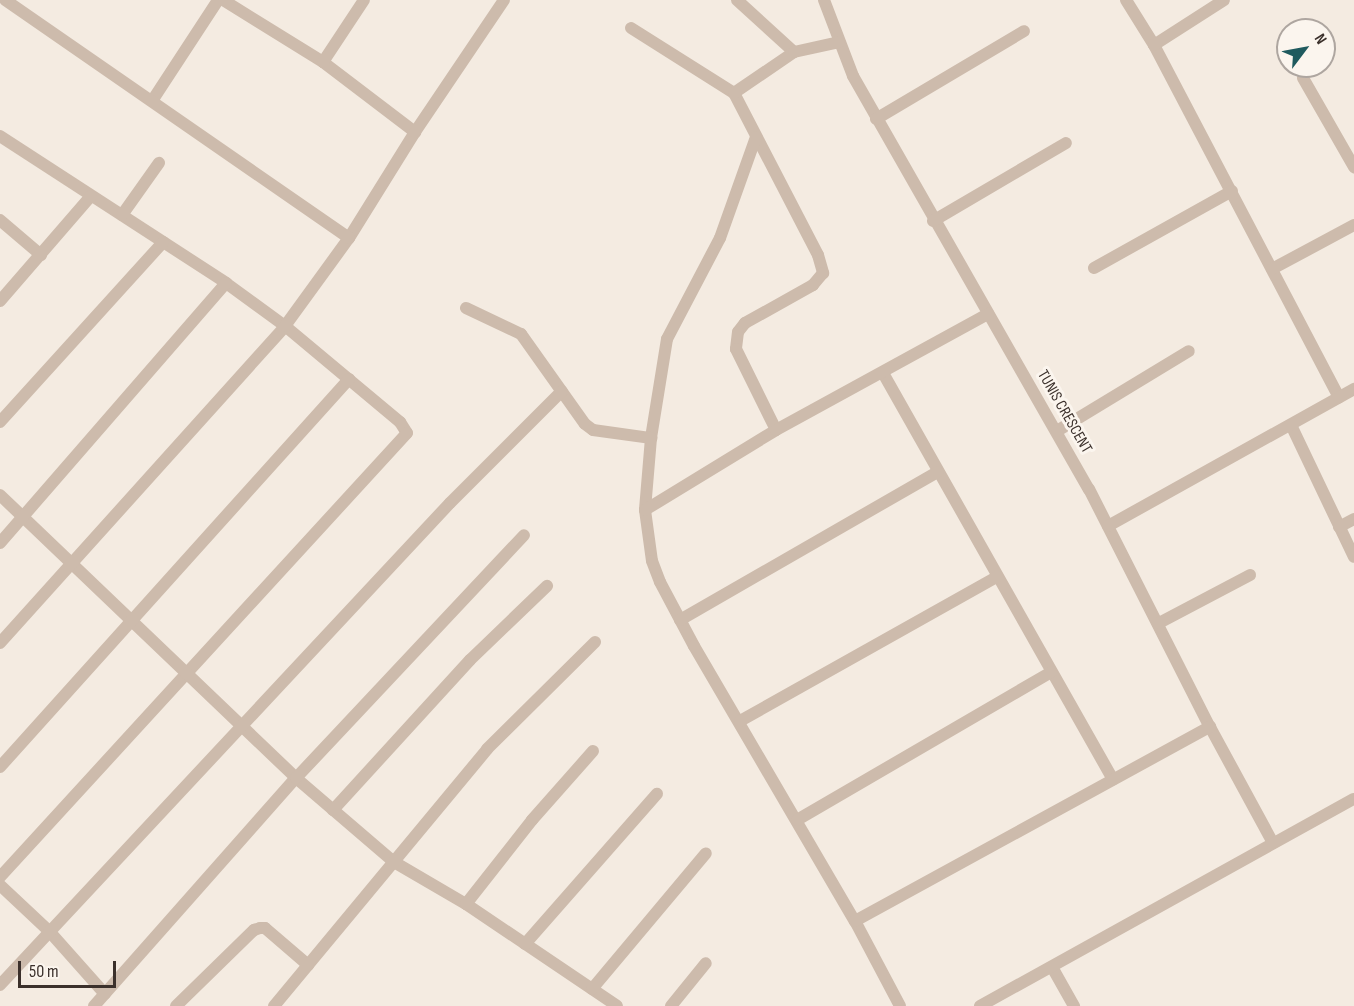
<!DOCTYPE html>
<style>
body{margin:0}
#map{position:relative;width:1354px;height:1006px;overflow:hidden;background:#f4ebe1;font-family:"Sofia Sans Condensed",sans-serif}
div>[style]{position:absolute}
[style*='--x']{left:calc(var(--x)*1px);top:calc(var(--y)*1px);width:calc(var(--w)*1px);rotate:calc(var(--a)*1deg)}
.minor>*{height:12px;margin:-6px;padding:0 6px;transform-origin:6px;border-radius:6px;background:#cdbbac}
span{translate:-50% -50%;white-space:nowrap;text-align:center;line-height:1.15;-webkit-text-stroke:6px #fbf5ee;paint-order:stroke}
.street-label{font-size:16px;color:#3b302b}
.north{position:absolute;left:1276px;top:18px;width:60px;height:60px;box-sizing:border-box;background:#fbf5ee;border:2px solid #aea6a0;border-radius:50%;rotate:58deg;font-size:16px;font-weight:700;line-height:24px;text-align:center;color:#3b302b}
.north::after{content:'';display:block;margin:auto;width:21px;height:27px;background:#1f5a5e;clip-path:polygon(50% 0,100% 100%,50% 72%,0 100%)}
.scale{position:absolute;left:18px;top:961px;width:98px;height:27px;box-sizing:border-box;border:3px solid #3b302b;border-top:0;padding-left:8px;font-size:18px;line-height:21px;white-space:nowrap;color:#3b302b;-webkit-text-stroke:4px #fbf5ee;paint-order:stroke}
</style>
<div id="map">
<div class="minor">
<div style="--x:223;--y:0;--w:118;--a:31.8"></div>
<div style="--x:323;--y:62;--w:116;--a:37.3"></div>
<div style="--x:737;--y:0;--w:77;--a:42.4"></div>
<div style="--x:824;--y:0;--w:81;--a:69.1"></div>
<div style="--x:853;--y:76;--w:476;--a:60.3"></div>
<div style="--x:1089;--y:489;--w:267;--a:63.1"></div>
<div style="--x:1210;--y:727;--w:132;--a:61.5"></div>
<div style="--x:1126;--y:0;--w:53;--a:58.1"></div>
<div style="--x:1154;--y:45;--w:398;--a:62.3"></div>
<div style="--x:631;--y:28;--w:122;--a:32.3"></div>
<div style="--x:734;--y:93;--w:182;--a:62.6"></div>
<div style="--x:818;--y:255;--w:19;--a:74"></div>
<div style="--x:823;--y:273;--w:16;--a:130"></div>
<div style="--x:813;--y:285;--w:78;--a:150.8"></div>
<div style="--x:745;--y:323;--w:11;--a:128"></div>
<div style="--x:738;--y:332;--w:17;--a:97"></div>
<div style="--x:736;--y:349;--w:90;--a:63.7"></div>
<div style="--x:1154;--y:45;--w:83;--a:-32.7"></div>
<div style="--x:323;--y:62;--w:74;--a:-56.5"></div>
<div style="--x:1303;--y:78;--w:103;--a:60.2"></div>
<div style="--x:734;--y:93;--w:73;--a:-34.3"></div>
<div style="--x:794;--y:52;--w:46;--a:-12.5"></div>
<div style="--x:152;--y:101;--w:121;--a:-56.8"></div>
<div style="--x:876;--y:119;--w:172;--a:-30.7"></div>
<div style="--x:0;--y:136;--w:270;--a:33"></div>
<div style="--x:226;--y:283;--w:73;--a:36.1"></div>
<div style="--x:285;--y:326;--w:150;--a:39.9"></div>
<div style="--x:400;--y:422;--w:13;--a:58"></div>
<div style="--x:407;--y:433;--w:602;--a:132.51"></div>
<div style="--x:756;--y:137;--w:107;--a:109.6"></div>
<div style="--x:720;--y:238;--w:114;--a:117.7"></div>
<div style="--x:667;--y:339;--w:100;--a:99.2"></div>
<div style="--x:651;--y:438;--w:72;--a:94.8"></div>
<div style="--x:645;--y:510;--w:51;--a:82.2"></div>
<div style="--x:652;--y:561;--w:22;--a:69"></div>
<div style="--x:660;--y:582;--w:72;--a:62"></div>
<div style="--x:694;--y:646;--w:319;--a:59.7"></div>
<div style="--x:855;--y:921;--w:96;--a:62.1"></div>
<div style="--x:122;--y:215;--w:64;--a:-54.6"></div>
<div style="--x:0;--y:220;--w:54;--a:40.5"></div>
<div style="--x:933;--y:221;--w:154;--a:-30.4"></div>
<div style="--x:349;--y:238;--w:125;--a:-58.1"></div>
<div style="--x:415;--y:132;--w:159;--a:-56"></div>
<div style="--x:1094;--y:268;--w:158;--a:-29.2"></div>
<div style="--x:1272;--y:269;--w:93;--a:-28.2"></div>
<div style="--x:0;--y:301;--w:139;--a:-49.1"></div>
<div style="--x:466;--y:308;--w:61;--a:25.3"></div>
<div style="--x:521;--y:334;--w:110;--a:54.6"></div>
<div style="--x:585;--y:424;--w:10;--a:37"></div>
<div style="--x:593;--y:430;--w:59;--a:7.9"></div>
<div style="--x:883;--y:373;--w:467;--a:60.5"></div>
<div style="--x:0;--y:422;--w:243;--a:-47.8"></div>
<div style="--x:1291;--y:425;--w:146;--a:64.5"></div>
<div style="--x:1057;--y:431;--w:154;--a:-31.2"></div>
<div style="--x:0;--y:495;--w:410;--a:43.7"></div>
<div style="--x:296;--y:778;--w:129;--a:40.6"></div>
<div style="--x:394;--y:862;--w:83;--a:30.3"></div>
<div style="--x:466;--y:904;--w:182;--a:34"></div>
<div style="--x:645;--y:510;--w:153;--a:-31.4"></div>
<div style="--x:776;--y:430;--w:242;--a:-28.7"></div>
<div style="--x:1108;--y:526;--w:282;--a:-29.1"></div>
<div style="--x:1339;--y:527;--w:17;--a:-28"></div>
<div style="--x:0;--y:543;--w:344;--a:-49"></div>
<div style="--x:680;--y:620;--w:297;--a:-29.9"></div>
<div style="--x:1159;--y:623;--w:103;--a:-27.8"></div>
<div style="--x:0;--y:643;--w:426;--a:-48"></div>
<div style="--x:285;--y:326;--w:109;--a:-54"></div>
<div style="--x:349;--y:238;--w:418;--a:-145.3"></div>
<div style="--x:740;--y:721;--w:295;--a:-29.3"></div>
<div style="--x:0;--y:767;--w:522;--a:-48.03"></div>
<div style="--x:333;--y:810;--w:203;--a:-47.6"></div>
<div style="--x:470;--y:660;--w:107;--a:-43.9"></div>
<div style="--x:797;--y:820;--w:294;--a:-30.2"></div>
<div style="--x:0;--y:885;--w:67;--a:43.2"></div>
<div style="--x:49;--y:931;--w:84;--a:48.4"></div>
<div style="--x:466;--y:904;--w:107;--a:-51.8"></div>
<div style="--x:532;--y:820;--w:92;--a:-48.5"></div>
<div style="--x:855;--y:921;--w:405;--a:-28.7"></div>
<div style="--x:525;--y:944;--w:200;--a:-48.7"></div>
<div style="--x:1052;--y:967;--w:45;--a:60.6"></div>
<div style="--x:0;--y:985;--w:659;--a:-46.97"></div>
<div style="--x:450;--y:503;--w:158;--a:-45"></div>
<div style="--x:592;--y:989;--w:177;--a:-50"></div>
<div style="--x:94;--y:1006;--w:305;--a:-48.5"></div>
<div style="--x:296;--y:778;--w:333;--a:-46.8"></div>
<div style="--x:176;--y:1006;--w:109;--a:-44.3"></div>
<div style="--x:254;--y:930;--w:6;--a:-18"></div>
<div style="--x:260;--y:928;--w:5;--a:0"></div>
<div style="--x:265;--y:928;--w:57;--a:40.7"></div>
<div style="--x:274;--y:1006;--w:334;--a:-50.3"></div>
<div style="--x:487;--y:749;--w:152;--a:-44.7"></div>
<div style="--x:671;--y:1006;--w:55;--a:-50.9"></div>
<div style="--x:980;--y:1006;--w:427;--a:-29"></div>
</div>
<div class="street-label">
<span style="left:1064px;top:412px;rotate:60deg">TUNIS CRESCENT</span>
</div>
<div class="north">N</div>
<div class="scale">50 m</div>
</div>
